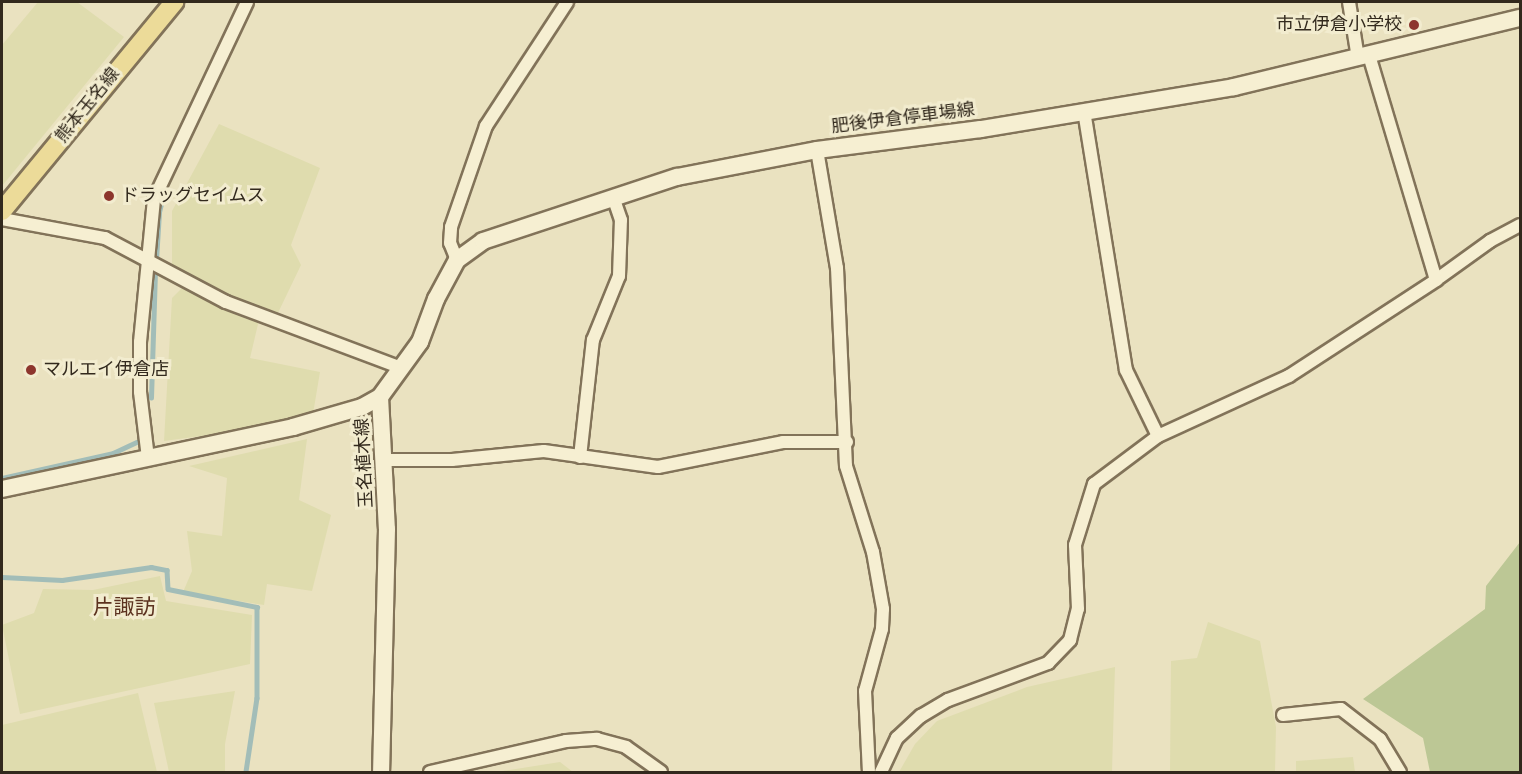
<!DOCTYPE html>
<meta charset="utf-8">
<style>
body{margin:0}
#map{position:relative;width:1522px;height:774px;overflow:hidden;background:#eae2c0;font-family:Spectral,"Noto Sans JP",serif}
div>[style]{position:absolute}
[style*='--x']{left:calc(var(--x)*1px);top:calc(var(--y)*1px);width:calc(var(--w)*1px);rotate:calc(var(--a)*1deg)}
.farmland>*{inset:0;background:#dfdcae}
.green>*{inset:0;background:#bcc795}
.stream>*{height:4.5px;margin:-2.25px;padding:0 2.25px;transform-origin:2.25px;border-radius:2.25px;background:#a2bdb8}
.roads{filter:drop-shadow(2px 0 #827359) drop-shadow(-2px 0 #827359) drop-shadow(0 2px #827359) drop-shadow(0 -2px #827359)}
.minor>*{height:12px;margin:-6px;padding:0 6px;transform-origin:6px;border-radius:6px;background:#f6efd2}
.secondary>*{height:16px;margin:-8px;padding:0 8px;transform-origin:8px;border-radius:8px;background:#f6efd2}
.primary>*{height:18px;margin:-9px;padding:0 9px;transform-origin:9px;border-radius:9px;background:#ecdb99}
.dots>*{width:16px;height:16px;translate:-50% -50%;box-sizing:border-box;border:3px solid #f2eccf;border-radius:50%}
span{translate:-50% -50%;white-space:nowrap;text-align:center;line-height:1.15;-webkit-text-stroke:6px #f2eccf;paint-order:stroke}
.poi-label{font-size:18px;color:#32291d}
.right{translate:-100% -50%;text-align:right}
.left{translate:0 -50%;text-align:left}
.street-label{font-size:18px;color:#32291d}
.quarter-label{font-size:21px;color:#5c321f}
.frame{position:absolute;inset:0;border:3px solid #32291d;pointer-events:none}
</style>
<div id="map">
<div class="farmland">
<div style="clip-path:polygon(38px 2px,77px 2px,124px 37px,2px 186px,2px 45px)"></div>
<div style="clip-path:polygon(219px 124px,320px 168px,291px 245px,301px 265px,276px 317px,226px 302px,172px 268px,172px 211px)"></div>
<div style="clip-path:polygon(183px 287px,259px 320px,250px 358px,320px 372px,313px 414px,231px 432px,164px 441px,172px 298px)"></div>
<div style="clip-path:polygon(307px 439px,299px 500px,331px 515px,312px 591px,267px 584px,264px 605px,183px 592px,192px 571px,187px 531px,222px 536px,227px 478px,189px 466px)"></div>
<div style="clip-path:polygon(160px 576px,166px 601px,252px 615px,250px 664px,20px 714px,2px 625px,34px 613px,43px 589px,93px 590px)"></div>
<div style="clip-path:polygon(1208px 622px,1260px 641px,1276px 727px,1275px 772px,1170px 772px,1171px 661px,1197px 658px)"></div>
<div style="clip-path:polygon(1115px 667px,1112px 772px,899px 772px,915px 744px,937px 721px,1027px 687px)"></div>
<div style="clip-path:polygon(235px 691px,225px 744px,225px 772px,169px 772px,154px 703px)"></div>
<div style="clip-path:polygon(138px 693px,157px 772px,2px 772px,2px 725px)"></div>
<div style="clip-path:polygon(1353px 757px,1355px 772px,1296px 772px,1296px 761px)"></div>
<div style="clip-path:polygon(560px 762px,573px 772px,496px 772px)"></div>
</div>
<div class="green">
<div style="clip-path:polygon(1520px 542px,1520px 772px,1430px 772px,1423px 738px,1363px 699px,1485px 609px,1486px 586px)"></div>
</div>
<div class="stream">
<div style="--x:156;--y:260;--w:48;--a:-86.4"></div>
<div style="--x:159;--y:212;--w:25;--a:-76"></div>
<div style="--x:151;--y:398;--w:127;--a:-88.2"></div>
<div style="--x:2;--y:478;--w:114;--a:-12.7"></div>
<div style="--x:113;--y:453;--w:26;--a:-25"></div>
<div style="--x:2;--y:577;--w:60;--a:2.9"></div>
<div style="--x:62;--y:580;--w:90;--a:-8.3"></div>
<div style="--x:151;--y:567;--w:16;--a:11"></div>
<div style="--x:167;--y:570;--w:19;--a:87"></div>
<div style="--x:168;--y:589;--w:91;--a:11.4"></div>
<div style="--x:257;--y:607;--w:91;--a:90"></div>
<div style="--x:257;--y:698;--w:75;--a:98.5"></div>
</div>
<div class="roads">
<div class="minor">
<div style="--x:1349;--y:2;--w:57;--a:80.9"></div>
<div style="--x:1084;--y:111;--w:262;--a:80.8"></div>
<div style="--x:1126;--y:370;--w:73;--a:64.1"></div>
<div style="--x:817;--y:150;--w:120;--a:80.4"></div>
<div style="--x:837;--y:268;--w:198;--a:87.4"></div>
<div style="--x:846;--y:466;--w:90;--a:72.6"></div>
<div style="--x:873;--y:552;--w:58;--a:80"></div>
<div style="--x:883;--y:609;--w:20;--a:93"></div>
<div style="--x:882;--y:629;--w:64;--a:105.3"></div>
<div style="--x:865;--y:691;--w:81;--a:87.2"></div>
<div style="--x:2;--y:219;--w:105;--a:10.5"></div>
<div style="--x:105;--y:238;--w:137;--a:27.9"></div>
<div style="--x:226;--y:302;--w:188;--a:20.6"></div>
<div style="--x:457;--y:260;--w:18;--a:-112"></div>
<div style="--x:450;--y:243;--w:16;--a:-86"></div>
<div style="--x:451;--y:227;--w:107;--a:-70.9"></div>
<div style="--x:486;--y:126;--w:148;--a:-56.8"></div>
<div style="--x:1436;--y:280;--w:67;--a:-35.8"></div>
<div style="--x:1490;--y:241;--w:34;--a:-28"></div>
<div style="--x:580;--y:457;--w:118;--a:-83.7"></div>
<div style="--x:593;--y:340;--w:69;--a:-67.9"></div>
<div style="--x:619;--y:276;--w:56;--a:-88"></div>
<div style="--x:621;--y:220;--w:21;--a:-109"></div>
<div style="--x:148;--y:458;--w:66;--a:-96.9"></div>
<div style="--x:140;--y:392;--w:50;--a:-90"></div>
<div style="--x:140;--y:342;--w:144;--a:-84.4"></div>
<div style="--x:154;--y:199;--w:218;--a:-64.7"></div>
<div style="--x:386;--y:460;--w:66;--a:0"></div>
<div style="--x:452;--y:460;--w:92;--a:-5.6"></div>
<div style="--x:544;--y:451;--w:115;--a:8"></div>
<div style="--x:658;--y:467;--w:127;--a:-11.3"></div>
<div style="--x:783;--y:442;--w:64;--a:0"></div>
<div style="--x:1283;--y:715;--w:58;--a:-5.9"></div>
<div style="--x:1341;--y:709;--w:49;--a:37.6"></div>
<div style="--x:1380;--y:739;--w:39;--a:59"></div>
<div style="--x:430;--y:772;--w:139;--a:-12.8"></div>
<div style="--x:566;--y:741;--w:31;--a:-4"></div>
<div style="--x:597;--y:739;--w:30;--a:15"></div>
<div style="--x:626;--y:747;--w:43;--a:35.5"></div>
<div style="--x:881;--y:772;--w:38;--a:-65"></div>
<div style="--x:897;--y:738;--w:33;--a:-43"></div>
<div style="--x:921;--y:716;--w:31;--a:-31"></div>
<div style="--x:948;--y:700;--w:107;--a:-20.3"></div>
<div style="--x:1048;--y:663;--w:32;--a:-46"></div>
<div style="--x:1070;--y:640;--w:32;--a:-76"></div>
<div style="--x:1078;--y:609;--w:64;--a:-92.7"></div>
<div style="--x:1075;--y:545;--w:64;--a:-72.7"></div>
<div style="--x:1094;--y:484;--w:80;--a:-36.9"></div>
<div style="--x:1158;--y:436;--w:144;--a:-24.6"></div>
<div style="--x:1289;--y:376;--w:176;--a:-33.1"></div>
<div style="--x:1436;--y:280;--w:235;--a:-106.6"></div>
</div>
<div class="secondary">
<div style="--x:380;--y:397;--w:132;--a:87"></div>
<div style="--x:387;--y:529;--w:243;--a:91.4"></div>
<div style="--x:2;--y:489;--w:298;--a:-12"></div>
<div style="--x:293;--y:427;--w:72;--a:-16.2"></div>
<div style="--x:362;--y:407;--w:21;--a:-29"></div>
<div style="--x:380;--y:397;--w:68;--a:-54"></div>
<div style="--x:420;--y:342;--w:46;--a:-69.6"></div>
<div style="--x:436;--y:299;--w:44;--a:-61.7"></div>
<div style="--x:457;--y:260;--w:32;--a:-36"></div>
<div style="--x:483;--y:241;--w:204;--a:-18.3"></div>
<div style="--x:677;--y:177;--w:143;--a:-10.9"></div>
<div style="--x:817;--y:150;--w:165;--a:-7.3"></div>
<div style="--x:981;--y:129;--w:256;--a:-9.4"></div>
<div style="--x:1234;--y:87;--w:294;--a:-13.6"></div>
</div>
<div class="primary">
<div style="--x:2;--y:211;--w:271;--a:-50.5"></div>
</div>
</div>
<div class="dots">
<div style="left:1414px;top:25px;background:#8d362d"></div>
<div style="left:109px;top:196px;background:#8d362d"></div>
<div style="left:31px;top:370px;background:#8d362d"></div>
</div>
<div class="poi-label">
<span class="right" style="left:1402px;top:25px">市立伊倉小学校</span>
<span class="left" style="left:121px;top:196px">ドラッグセイムス</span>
<span class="left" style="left:43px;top:370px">マルエイ伊倉店</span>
</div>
<div class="street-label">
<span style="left:88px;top:106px;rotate:-51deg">熊本玉名線</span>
<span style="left:903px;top:119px;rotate:-7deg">肥後伊倉停車場線</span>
<span style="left:365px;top:463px;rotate:-93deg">玉名植木線</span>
</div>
<div class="quarter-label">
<span style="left:124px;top:608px">片諏訪</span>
</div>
<div class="frame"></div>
</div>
